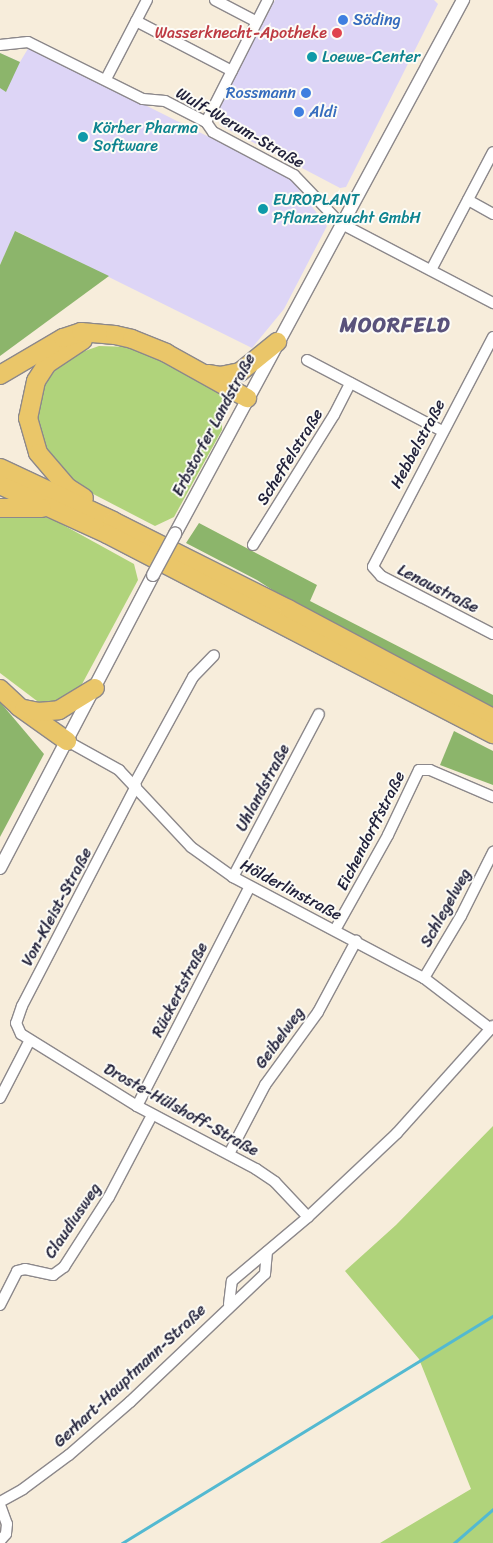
<!DOCTYPE html>
<meta charset="utf-8">
<style>
body{margin:0}
#map{position:relative;width:493px;height:1543px;overflow:hidden;background:#f7eddb;font-family:Sriracha,sans-serif}
div>[style]{position:absolute}
[style*='--x']{left:calc(var(--x)*1px);top:calc(var(--y)*1px);width:calc(var(--w)*1px);rotate:calc(var(--a)*1deg)}
.built>*{inset:0;background:#ddd5f6}
.green>*{inset:0;background:#b0d37b}
.forest>*{inset:0;background:#8cb56b}
.stream>*{height:3px;margin:-1.5px;padding:0 1.5px;transform-origin:1.5px;border-radius:1.5px;background:#53b9d1}
.roads{filter:drop-shadow(1px 0 #8c888b) drop-shadow(-1px 0 #8c888b) drop-shadow(0 1px #8c888b) drop-shadow(0 -1px #8c888b)}
.minor>*{height:10px;margin:-5px;padding:0 5px;transform-origin:5px;border-radius:5px;background:#fff}
.tertiary>*{height:12px;margin:-6px;padding:0 6px;transform-origin:6px;border-radius:6px;background:#fff}
.motorway>*{height:18px;margin:-9px;padding:0 9px;transform-origin:9px;border-radius:9px;background:#eac669}
.bridges{filter:drop-shadow(1px 0 #8c888b) drop-shadow(-1px 0 #8c888b) drop-shadow(0 1px #8c888b) drop-shadow(0 -1px #8c888b)}
.tertiary-bridge>*{height:12px;margin:-6px;padding:0 6px;transform-origin:6px;border-radius:6px;background:#fff}
.dots>*{width:14px;height:14px;translate:-50% -50%;box-sizing:border-box;border:2px solid #fdfcf7;border-radius:50%}
span{translate:-50% -50%;white-space:nowrap;text-align:center;line-height:1.15;-webkit-text-stroke:4px #fdfcf7;paint-order:stroke}
.shop-label{font-size:16px;color:#366cbe}
.left{translate:0 -50%;text-align:left}
.right{translate:-100% -50%;text-align:right}
.health-label{font-size:16px;color:#be3a42}
.culture-label{font-size:16px;color:#0d838f}
.street-label{font-size:16px;color:#22223b}
.district-label{font-size:21px;color:#59527b;font-weight:700;letter-spacing:1px}
</style>
<div id="map">
<div class="built">
<div style="clip-path:polygon(275px 0,434px 0,438px 4px,346px 187px,340px 188px,220px 125px,217px 112px)"></div>
<div style="clip-path:polygon(29px 47px,289px 177px,327px 226px,284px 309px,252px 348px,16px 231px,0 265px,0 53px,20px 62px)"></div>
</div>
<div class="green">
<div style="clip-path:polygon(99px 346px,130px 347px,172px 362px,222px 394px,222px 430px,174px 517px,155px 526px,72px 483px,45px 450px,36px 417px,43px 386px,65px 358px)"></div>
<div style="clip-path:polygon(36px 514px,56px 521px,134px 564px,138px 580px,74px 699px,41px 704px,0 673px,0 516px)"></div>
<div style="clip-path:polygon(493px 1126px,493px 1543px,380px 1543px,471px 1489px,419px 1359px,345px 1271px,396px 1225px)"></div>
</div>
<div class="forest">
<div style="clip-path:polygon(0 53px,20px 62px,6px 92px,0 88px)"></div>
<div style="clip-path:polygon(15px 231px,109px 276px,0 356px,0 265px)"></div>
<div style="clip-path:polygon(199px 523px,317px 585px,310px 601px,493px 695px,493px 710px,308px 613px,257px 580px,186px 543px)"></div>
<div style="clip-path:polygon(0 702px,44px 754px,0 837px)"></div>
<div style="clip-path:polygon(454px 731px,493px 751px,493px 785px,440px 765px)"></div>
</div>
<div class="stream">
<div style="--x:122;--y:1543;--w:435;--a:-31.5"></div>
<div style="--x:454;--y:1543;--w:52;--a:-41.1"></div>
</div>
<div class="roads">
<div class="minor">
<div style="--x:215;--y:0;--w:47;--a:27.6"></div>
<div style="--x:136;--y:21;--w:108;--a:27.5"></div>
<div style="--x:0;--y:45;--w:28;--a:-6"></div>
<div style="--x:28;--y:42;--w:128;--a:26.4"></div>
<div style="--x:143;--y:99;--w:22;--a:5"></div>
<div style="--x:165;--y:101;--w:46;--a:27.1"></div>
<div style="--x:206;--y:122;--w:12;--a:55"></div>
<div style="--x:213;--y:132;--w:92;--a:28"></div>
<div style="--x:294;--y:175;--w:66;--a:46.2"></div>
<div style="--x:340;--y:223;--w:173;--a:27.6"></div>
<div style="--x:106;--y:79;--w:89;--a:-62.6"></div>
<div style="--x:206;--y:122;--w:137;--a:-63.1"></div>
<div style="--x:468;--y:200;--w:29;--a:29"></div>
<div style="--x:431;--y:270;--w:133;--a:-62.3"></div>
<div style="--x:493;--y:337;--w:259;--a:117.6"></div>
<div style="--x:373;--y:567;--w:12;--a:48"></div>
<div style="--x:381;--y:576;--w:126;--a:27.4"></div>
<div style="--x:307;--y:360;--w:153;--a:27.7"></div>
<div style="--x:253;--y:545;--w:153;--a:-58.1"></div>
<div style="--x:334;--y:415;--w:36;--a:-63"></div>
<div style="--x:67;--y:741;--w:60;--a:29.1"></div>
<div style="--x:119;--y:770;--w:105;--a:46.9"></div>
<div style="--x:191;--y:847;--w:52;--a:35.5"></div>
<div style="--x:233;--y:877;--w:216;--a:27.9"></div>
<div style="--x:424;--y:978;--w:84;--a:37.3"></div>
<div style="--x:135;--y:783;--w:121;--a:-61.3"></div>
<div style="--x:193;--y:677;--w:30;--a:-46"></div>
<div style="--x:136;--y:786;--w:248;--a:117.4"></div>
<div style="--x:22;--y:1006;--w:18;--a:109"></div>
<div style="--x:16;--y:1023;--w:12;--a:66"></div>
<div style="--x:21;--y:1034;--w:137;--a:31.8"></div>
<div style="--x:137;--y:1106;--w:135;--a:27.9"></div>
<div style="--x:256;--y:1169;--w:23;--a:34"></div>
<div style="--x:275;--y:1182;--w:48;--a:46.7"></div>
<div style="--x:233;--y:877;--w:184;--a:-62.2"></div>
<div style="--x:335;--y:930;--w:109;--a:-60.8"></div>
<div style="--x:388;--y:835;--w:72;--a:-64.5"></div>
<div style="--x:419;--y:770;--w:11;--a:0"></div>
<div style="--x:430;--y:770;--w:69;--a:23.2"></div>
<div style="--x:424;--y:978;--w:72;--a:-59.2"></div>
<div style="--x:461;--y:916;--w:72;--a:-63.4"></div>
<div style="--x:0;--y:1098;--w:65;--a:-62.7"></div>
<div style="--x:137;--y:1106;--w:245;--a:-62.8"></div>
<div style="--x:229;--y:1154;--w:78;--a:-62.4"></div>
<div style="--x:265;--y:1085;--w:90;--a:-54"></div>
<div style="--x:318;--y:1012;--w:81;--a:-61.8"></div>
<div style="--x:229;--y:1304;--w:23;--a:-83"></div>
<div style="--x:232;--y:1281;--w:99;--a:-40.1"></div>
<div style="--x:308;--y:1217;--w:122;--a:-43.3"></div>
<div style="--x:397;--y:1133;--w:144;--a:-48.1"></div>
<div style="--x:0;--y:1305;--w:38;--a:-63"></div>
<div style="--x:17;--y:1271;--w:8;--a:-14"></div>
<div style="--x:25;--y:1269;--w:29;--a:12"></div>
<div style="--x:53;--y:1275;--w:14;--a:-36"></div>
<div style="--x:64;--y:1267;--w:83;--a:-57.3"></div>
<div style="--x:109;--y:1197;--w:93;--a:-62.3"></div>
<div style="--x:0;--y:1502;--w:26;--a:-29"></div>
<div style="--x:23;--y:1489;--w:57;--a:-36.5"></div>
<div style="--x:69;--y:1455;--w:81;--a:-41"></div>
<div style="--x:130;--y:1402;--w:186;--a:-43.5"></div>
<div style="--x:265;--y:1274;--w:22;--a:-85"></div>
<div style="--x:0;--y:1505;--w:20;--a:70"></div>
<div style="--x:7;--y:1524;--w:10;--a:96"></div>
<div style="--x:6;--y:1534;--w:9;--a:131"></div>
</div>
<div class="tertiary">
<div style="--x:175;--y:534;--w:607;--a:-61.66"></div>
<div style="--x:0;--y:868;--w:331;--a:-62.4"></div>
</div>
<div class="motorway">
<div style="--x:83;--y:340;--w:43;--a:146.3"></div>
<div style="--x:47;--y:364;--w:20;--a:123"></div>
<div style="--x:36;--y:381;--w:38;--a:102"></div>
<div style="--x:28;--y:418;--w:36;--a:74"></div>
<div style="--x:38;--y:453;--w:45;--a:49.5"></div>
<div style="--x:67;--y:487;--w:20;--a:33"></div>
<div style="--x:208;--y:374;--w:12;--a:9"></div>
<div style="--x:220;--y:376;--w:20;--a:-11"></div>
<div style="--x:240;--y:372;--w:48;--a:-39"></div>
<div style="--x:0;--y:375;--w:73;--a:-30.4"></div>
<div style="--x:63;--y:338;--w:19;--a:-18"></div>
<div style="--x:81;--y:332;--w:34;--a:5"></div>
<div style="--x:115;--y:335;--w:17;--a:13"></div>
<div style="--x:132;--y:339;--w:37;--a:22"></div>
<div style="--x:166;--y:353;--w:93;--a:29.1"></div>
<div style="--x:0;--y:468;--w:125;--a:25.1"></div>
<div style="--x:113;--y:521;--w:196;--a:26.7"></div>
<div style="--x:288;--y:609;--w:232;--a:28"></div>
<div style="--x:0;--y:485;--w:118;--a:24.6"></div>
<div style="--x:107;--y:534;--w:435;--a:27.4"></div>
<div style="--x:0;--y:508;--w:42;--a:0"></div>
<div style="--x:0;--y:689;--w:26;--a:43"></div>
<div style="--x:19;--y:707;--w:59;--a:35.3"></div>
<div style="--x:24;--y:709;--w:14;--a:12"></div>
<div style="--x:38;--y:712;--w:21;--a:-5"></div>
<div style="--x:59;--y:710;--w:42;--a:-31.4"></div>
</div>
</div>
<div class="bridges">
<div class="tertiary-bridge">
<div style="--x:153;--y:575;--w:47;--a:-61.8"></div>
</div>
</div>
<div class="dots">
<div style="left:343px;top:20px;background:#3f7fe0"></div>
<div style="left:337px;top:33px;background:#e0444e"></div>
<div style="left:312px;top:57px;background:#0f9aa8"></div>
<div style="left:306px;top:93px;background:#3f7fe0"></div>
<div style="left:299px;top:112px;background:#3f7fe0"></div>
<div style="left:83px;top:137px;background:#0f9aa8"></div>
<div style="left:263px;top:209px;background:#0f9aa8"></div>
</div>
<div class="shop-label">
<span class="left" style="left:353px;top:20px">Söding</span>
<span class="right" style="left:296px;top:93px">Rossmann</span>
<span class="left" style="left:309px;top:112px">Aldi</span>
</div>
<div class="health-label">
<span class="right" style="left:327px;top:33px">Wasserknecht-Apotheke</span>
</div>
<div class="culture-label">
<span class="left" style="left:322px;top:57px">Loewe-Center</span>
<span class="left" style="left:93px;top:137px">Körber Pharma<br>Software</span>
<span class="left" style="left:273px;top:209px">EUROPLANT<br>Pflanzenzucht GmbH</span>
</div>
<div class="street-label">
<span style="left:240px;top:128px;rotate:30deg">Wulf-Werum-Straße</span>
<span style="left:214px;top:425px;rotate:-62deg">Erbstorfer Landstraße</span>
<span style="left:418px;top:444px;rotate:-62deg">Hebbelstraße</span>
<span style="left:290px;top:457px;rotate:-58deg">Scheffelstraße</span>
<span style="left:438px;top:589px;rotate:27deg">Lenaustraße</span>
<span style="left:263px;top:788px;rotate:-62deg">Uhlandstraße</span>
<span style="left:371px;top:831px;rotate:-63deg">Eichendorffstraße</span>
<span style="left:291px;top:890px;rotate:28deg">Hölderlinstraße</span>
<span style="left:57px;top:907px;rotate:-62deg">Von-Kleist-Straße</span>
<span style="left:446px;top:908px;rotate:-61deg">Schlegelweg</span>
<span style="left:180px;top:990px;rotate:-63deg">Rückertstraße</span>
<span style="left:280px;top:1038px;rotate:-54deg">Geibelweg</span>
<span style="left:181px;top:1110px;rotate:29deg">Droste-Hülshoff-Straße</span>
<span style="left:73px;top:1221px;rotate:-56deg">Claudiusweg</span>
<span style="left:130px;top:1376px;rotate:-43deg">Gerhart-Hauptmann-Straße</span>
</div>
<div class="district-label">
<span style="left:395px;top:325px">MOORFELD</span>
</div>
</div>
